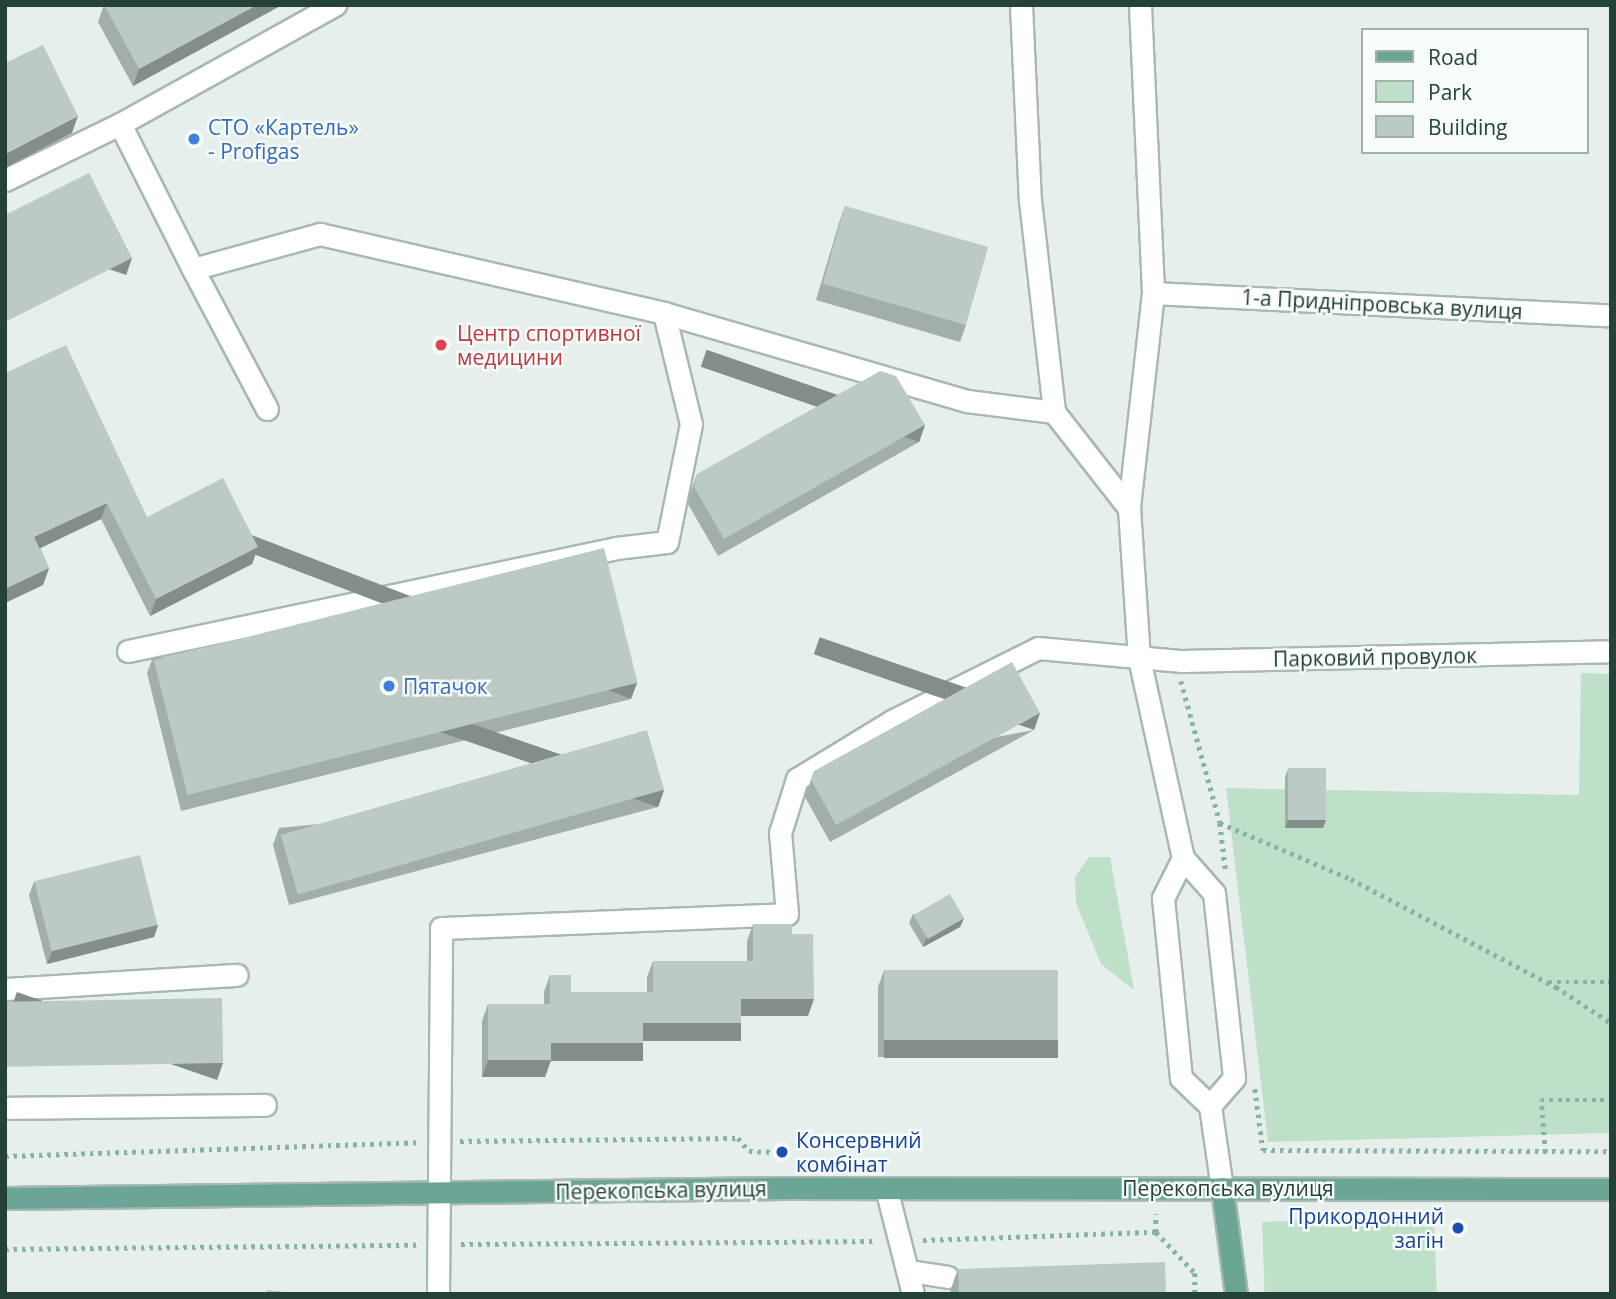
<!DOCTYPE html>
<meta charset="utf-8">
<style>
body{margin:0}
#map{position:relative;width:1616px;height:1299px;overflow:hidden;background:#e6efeb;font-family:"Open Sans",sans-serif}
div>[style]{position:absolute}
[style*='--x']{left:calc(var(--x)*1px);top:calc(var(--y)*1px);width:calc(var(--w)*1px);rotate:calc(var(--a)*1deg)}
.green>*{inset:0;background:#bfe0c8;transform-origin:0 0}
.path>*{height:4.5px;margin-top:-2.25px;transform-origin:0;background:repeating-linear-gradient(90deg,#86b3a5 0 3.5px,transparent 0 8.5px)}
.roads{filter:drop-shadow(2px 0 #a8b8b2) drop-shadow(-2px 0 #a8b8b2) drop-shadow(0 2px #a8b8b2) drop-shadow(0 -2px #a8b8b2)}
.minor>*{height:21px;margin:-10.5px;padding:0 10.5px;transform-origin:10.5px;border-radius:10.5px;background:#fff}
.major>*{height:21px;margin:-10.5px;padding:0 10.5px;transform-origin:10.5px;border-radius:10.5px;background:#6aa596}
.wall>*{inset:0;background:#a1aea9}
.shaded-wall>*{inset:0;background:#838d89;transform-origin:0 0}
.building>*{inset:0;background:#bbcac4;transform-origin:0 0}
.dots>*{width:19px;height:19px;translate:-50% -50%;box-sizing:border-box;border:4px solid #f7fbf9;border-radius:50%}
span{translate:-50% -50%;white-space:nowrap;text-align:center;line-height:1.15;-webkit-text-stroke:5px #f7fbf9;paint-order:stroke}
.shop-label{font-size:21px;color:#366cbe}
.left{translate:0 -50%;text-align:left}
.street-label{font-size:21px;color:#24423a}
.health-label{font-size:21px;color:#be3a42}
.transit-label{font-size:21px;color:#164399}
.right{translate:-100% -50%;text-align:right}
.frame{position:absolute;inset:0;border:7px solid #24423a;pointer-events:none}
.legend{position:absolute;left:1361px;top:28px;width:228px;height:126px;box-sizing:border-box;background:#f7fbf9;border:2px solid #a3b1ad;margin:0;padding:9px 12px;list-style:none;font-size:21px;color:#24423a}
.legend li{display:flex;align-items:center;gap:14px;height:35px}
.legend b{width:35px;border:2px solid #a3b1ad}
</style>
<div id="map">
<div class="green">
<div style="clip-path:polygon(1581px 673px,1611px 674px,1611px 1133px,1268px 1142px,1226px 788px,1579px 795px)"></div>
<div style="clip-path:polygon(1089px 857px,1110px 857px,1134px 990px,1101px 964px,1076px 903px,1075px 877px)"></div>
<div style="left:1434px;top:1216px;width:78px;height:172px;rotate:88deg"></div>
</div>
<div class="path">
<div style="--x:1181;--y:681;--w:147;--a:74.6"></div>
<div style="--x:1220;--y:823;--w:50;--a:83.2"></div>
<div style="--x:1220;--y:823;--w:142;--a:23.1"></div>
<div style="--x:1351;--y:879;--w:232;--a:27.8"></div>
<div style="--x:1556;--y:987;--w:66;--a:33.2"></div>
<div style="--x:1549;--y:982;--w:62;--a:0"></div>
<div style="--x:1255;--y:1089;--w:62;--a:82.5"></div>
<div style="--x:1263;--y:1150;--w:348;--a:0.2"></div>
<div style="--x:460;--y:1141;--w:278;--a:-0.6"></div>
<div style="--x:738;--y:1138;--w:17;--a:50"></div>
<div style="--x:749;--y:1151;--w:33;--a:2"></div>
<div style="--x:1545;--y:1152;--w:52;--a:-94.4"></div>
<div style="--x:1541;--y:1100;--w:70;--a:0"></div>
<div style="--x:5;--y:1156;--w:414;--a:-1.9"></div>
<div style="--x:1156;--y:1232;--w:57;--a:46.4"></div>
<div style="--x:1195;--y:1273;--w:21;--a:90"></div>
<div style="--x:923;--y:1240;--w:233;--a:-2"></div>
<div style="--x:1156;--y:1232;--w:18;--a:-93"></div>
<div style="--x:461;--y:1244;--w:415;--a:-0.4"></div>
<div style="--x:5;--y:1249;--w:412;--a:-0.6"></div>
</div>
<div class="roads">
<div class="minor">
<div style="--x:1021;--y:5;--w:195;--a:87.4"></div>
<div style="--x:1030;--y:200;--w:213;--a:83.5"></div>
<div style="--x:1054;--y:412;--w:122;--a:52"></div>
<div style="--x:1140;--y:5;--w:288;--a:87.4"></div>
<div style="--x:1153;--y:293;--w:216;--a:96.4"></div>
<div style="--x:1129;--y:508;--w:150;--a:86.2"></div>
<div style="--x:1139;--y:658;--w:205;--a:77.6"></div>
<div style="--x:1183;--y:858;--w:47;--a:48.5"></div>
<div style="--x:1214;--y:893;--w:186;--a:83.8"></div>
<div style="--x:1234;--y:1078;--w:37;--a:131"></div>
<div style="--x:120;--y:124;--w:246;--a:-29"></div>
<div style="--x:5;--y:180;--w:128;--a:-26"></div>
<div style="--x:120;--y:124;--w:162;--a:63.3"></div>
<div style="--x:1153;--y:293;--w:459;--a:2.8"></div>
<div style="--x:267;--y:409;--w:158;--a:-117.9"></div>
<div style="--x:193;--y:269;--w:132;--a:-15.4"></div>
<div style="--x:320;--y:234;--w:353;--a:12.9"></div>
<div style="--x:128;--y:651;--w:499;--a:-11.9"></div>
<div style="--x:616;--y:548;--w:51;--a:-6.7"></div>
<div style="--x:667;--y:542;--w:120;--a:-78.5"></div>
<div style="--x:691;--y:424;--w:114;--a:-103.7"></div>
<div style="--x:664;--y:313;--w:316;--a:16.2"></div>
<div style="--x:967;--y:401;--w:88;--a:7.2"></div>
<div style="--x:1183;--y:858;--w:45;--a:116.6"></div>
<div style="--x:1163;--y:898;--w:181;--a:84.3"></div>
<div style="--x:1181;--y:1078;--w:40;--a:44"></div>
<div style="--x:1210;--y:1106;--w:83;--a:81.7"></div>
<div style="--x:5;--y:989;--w:232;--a:-3.5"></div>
<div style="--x:5;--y:1108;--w:260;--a:-0.7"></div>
<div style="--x:886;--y:1188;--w:109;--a:75.7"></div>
<div style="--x:910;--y:1271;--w:38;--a:9"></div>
<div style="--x:438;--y:1294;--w:366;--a:-89.5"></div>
<div style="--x:441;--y:928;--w:346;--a:-2.3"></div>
<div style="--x:787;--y:914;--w:81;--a:-94.9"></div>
<div style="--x:780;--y:833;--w:57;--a:-72.5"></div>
<div style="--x:797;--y:779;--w:111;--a:-31.4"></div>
<div style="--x:892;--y:721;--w:163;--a:-26.6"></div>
<div style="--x:1038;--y:648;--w:145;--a:5.2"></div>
<div style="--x:1182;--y:661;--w:429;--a:-1.3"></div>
</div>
<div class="major">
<div style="--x:1222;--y:1188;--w:107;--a:82.5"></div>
<div style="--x:5;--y:1198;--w:779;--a:-0.74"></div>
<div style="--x:784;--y:1188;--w:827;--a:0.07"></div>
</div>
</div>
<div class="wall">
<div style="clip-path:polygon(104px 5px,282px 5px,133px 86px,98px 22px)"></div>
<div style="clip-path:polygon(845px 206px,966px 325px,960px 342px,816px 300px,839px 223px)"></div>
<div style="clip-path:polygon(5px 373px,147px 517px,258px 547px,252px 564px,150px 616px,101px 519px,40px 548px,49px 568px,43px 585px,5px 603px)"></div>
<div style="clip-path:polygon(925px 425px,919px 442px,718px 556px,688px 504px,691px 491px,697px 474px)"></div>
<div style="clip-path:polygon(153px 657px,637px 683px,631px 699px,181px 811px,147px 673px)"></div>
<div style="clip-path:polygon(1034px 730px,830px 842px,805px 797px,814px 771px)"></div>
<div style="clip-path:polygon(1288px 769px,1323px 828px,1285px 828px,1285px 777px)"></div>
<div style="clip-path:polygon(664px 790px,658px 807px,289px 905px,273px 845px,279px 828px)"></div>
<div style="clip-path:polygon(34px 882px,158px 925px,154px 937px,47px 964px,29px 895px)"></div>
<div style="clip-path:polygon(913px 914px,964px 918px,960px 927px,923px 947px,909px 923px)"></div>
<div style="clip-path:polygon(753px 924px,792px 934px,808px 1016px,741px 1016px,741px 1023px,735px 1040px,643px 1040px,637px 1060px,551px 1060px,545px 1077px,482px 1077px,482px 1021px,488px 1004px,544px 1004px,544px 992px,550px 975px,571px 992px,647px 992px,647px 977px,653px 961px,747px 961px,747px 941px)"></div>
<div style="clip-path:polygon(884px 970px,1052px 1057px,878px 1057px,878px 987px)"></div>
<div style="clip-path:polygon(958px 1269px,1166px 1294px,949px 1294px)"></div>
</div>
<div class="shaded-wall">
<div style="clip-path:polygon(257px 5px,282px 5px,133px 86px,139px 69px)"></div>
<div style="clip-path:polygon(78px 116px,72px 133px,5px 168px,5px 154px)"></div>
<div style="left:132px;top:258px;width:18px;height:142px;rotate:109deg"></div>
<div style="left:925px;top:425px;width:18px;height:231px;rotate:109deg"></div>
<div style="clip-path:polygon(107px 503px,101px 519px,28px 554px,34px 537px)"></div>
<div style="clip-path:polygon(258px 547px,252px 564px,150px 616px,156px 599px)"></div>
<div style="clip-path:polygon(49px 568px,43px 585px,5px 603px,5px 589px)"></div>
<div style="left:637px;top:683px;width:17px;height:463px;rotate:111deg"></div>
<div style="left:1040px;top:713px;width:18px;height:233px;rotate:109deg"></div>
<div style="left:664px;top:790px;width:18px;height:382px;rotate:109deg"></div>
<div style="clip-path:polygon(1288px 820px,1326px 820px,1323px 828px,1285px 828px)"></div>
<div style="clip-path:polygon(964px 918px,960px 927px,923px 947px,926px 938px)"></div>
<div style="clip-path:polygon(158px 925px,154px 937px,47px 964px,52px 951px)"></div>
<div style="clip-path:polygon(741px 999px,814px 999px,808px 1016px,735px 1016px)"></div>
<div style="left:643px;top:1023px;width:98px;height:18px"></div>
<div style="left:884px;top:1040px;width:174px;height:18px"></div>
<div style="left:551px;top:1043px;width:92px;height:18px"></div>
<div style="clip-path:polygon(488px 1060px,551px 1060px,545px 1077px,482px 1077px)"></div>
<div style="left:223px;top:1063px;width:18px;height:218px;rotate:109deg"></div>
</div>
<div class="building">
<div style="clip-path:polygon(104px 5px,257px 5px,139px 69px)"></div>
<div style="clip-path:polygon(43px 45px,78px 116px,5px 154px,5px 63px)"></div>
<div style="clip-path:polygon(89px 173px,132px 258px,5px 322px,5px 215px)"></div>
<div style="left:845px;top:206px;width:149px;height:81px;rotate:16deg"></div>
<div style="clip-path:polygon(66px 345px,147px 517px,223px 478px,258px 547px,156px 599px,107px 503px,34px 537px,49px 568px,5px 589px,5px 373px)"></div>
<div style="clip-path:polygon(880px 371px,896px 376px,925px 425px,724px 539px,694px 487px,697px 474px)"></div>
<div style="left:604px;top:548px;width:139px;height:464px;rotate:76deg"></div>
<div style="clip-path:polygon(1012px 662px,1040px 713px,836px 825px,811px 780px,814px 771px)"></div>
<div style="left:647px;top:730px;width:62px;height:381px;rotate:74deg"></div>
<div style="left:1326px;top:768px;width:52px;height:38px;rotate:90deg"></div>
<div style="left:140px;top:855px;width:72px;height:109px;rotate:76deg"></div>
<div style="left:950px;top:894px;width:28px;height:42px;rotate:60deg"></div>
<div style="clip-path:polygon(753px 924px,792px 924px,792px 934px,813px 934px,814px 999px,741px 999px,741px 1023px,643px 1023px,643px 1043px,551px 1043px,551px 1060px,488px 1060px,488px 1004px,550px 1004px,550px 975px,571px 975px,571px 992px,653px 992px,653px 961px,753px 961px)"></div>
<div style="left:884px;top:970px;width:174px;height:70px"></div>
<div style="left:222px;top:998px;width:65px;height:217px;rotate:89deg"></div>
<div style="clip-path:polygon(1165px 1262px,1166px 1294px,959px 1294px,958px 1269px)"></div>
<div style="clip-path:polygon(267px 1290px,305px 1294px,266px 1294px)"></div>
</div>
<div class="dots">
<div style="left:194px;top:139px;background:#3f7fe0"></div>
<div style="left:441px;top:345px;background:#e0444e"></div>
<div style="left:389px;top:686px;background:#3f7fe0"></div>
<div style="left:782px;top:1152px;background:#1a4fb4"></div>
<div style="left:1458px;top:1228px;background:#1a4fb4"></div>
</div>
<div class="shop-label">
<span class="left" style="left:208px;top:139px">СТО «Картель»<br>- Profigas</span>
<span class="left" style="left:403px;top:686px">Пятачок</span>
</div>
<div class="street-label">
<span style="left:1382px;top:304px;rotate:3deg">1-а Придніпровська вулиця</span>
<span style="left:1375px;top:657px;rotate:-1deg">Парковий провулок</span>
<span style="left:1228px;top:1188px">Перекопська вулиця</span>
<span style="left:661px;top:1190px;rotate:-1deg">Перекопська вулиця</span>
</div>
<div class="health-label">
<span class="left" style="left:457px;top:345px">Центр спортивної<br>медицини</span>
</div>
<div class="transit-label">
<span class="left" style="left:796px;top:1152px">Консервний<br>комбінат</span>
<span class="right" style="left:1444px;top:1228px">Прикордонний<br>загін</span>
</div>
<div class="frame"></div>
<ul class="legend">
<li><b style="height:9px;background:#6aa596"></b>Road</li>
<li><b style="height:19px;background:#bfe0c8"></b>Park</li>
<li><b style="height:19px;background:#bbcac4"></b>Building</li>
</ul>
</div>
